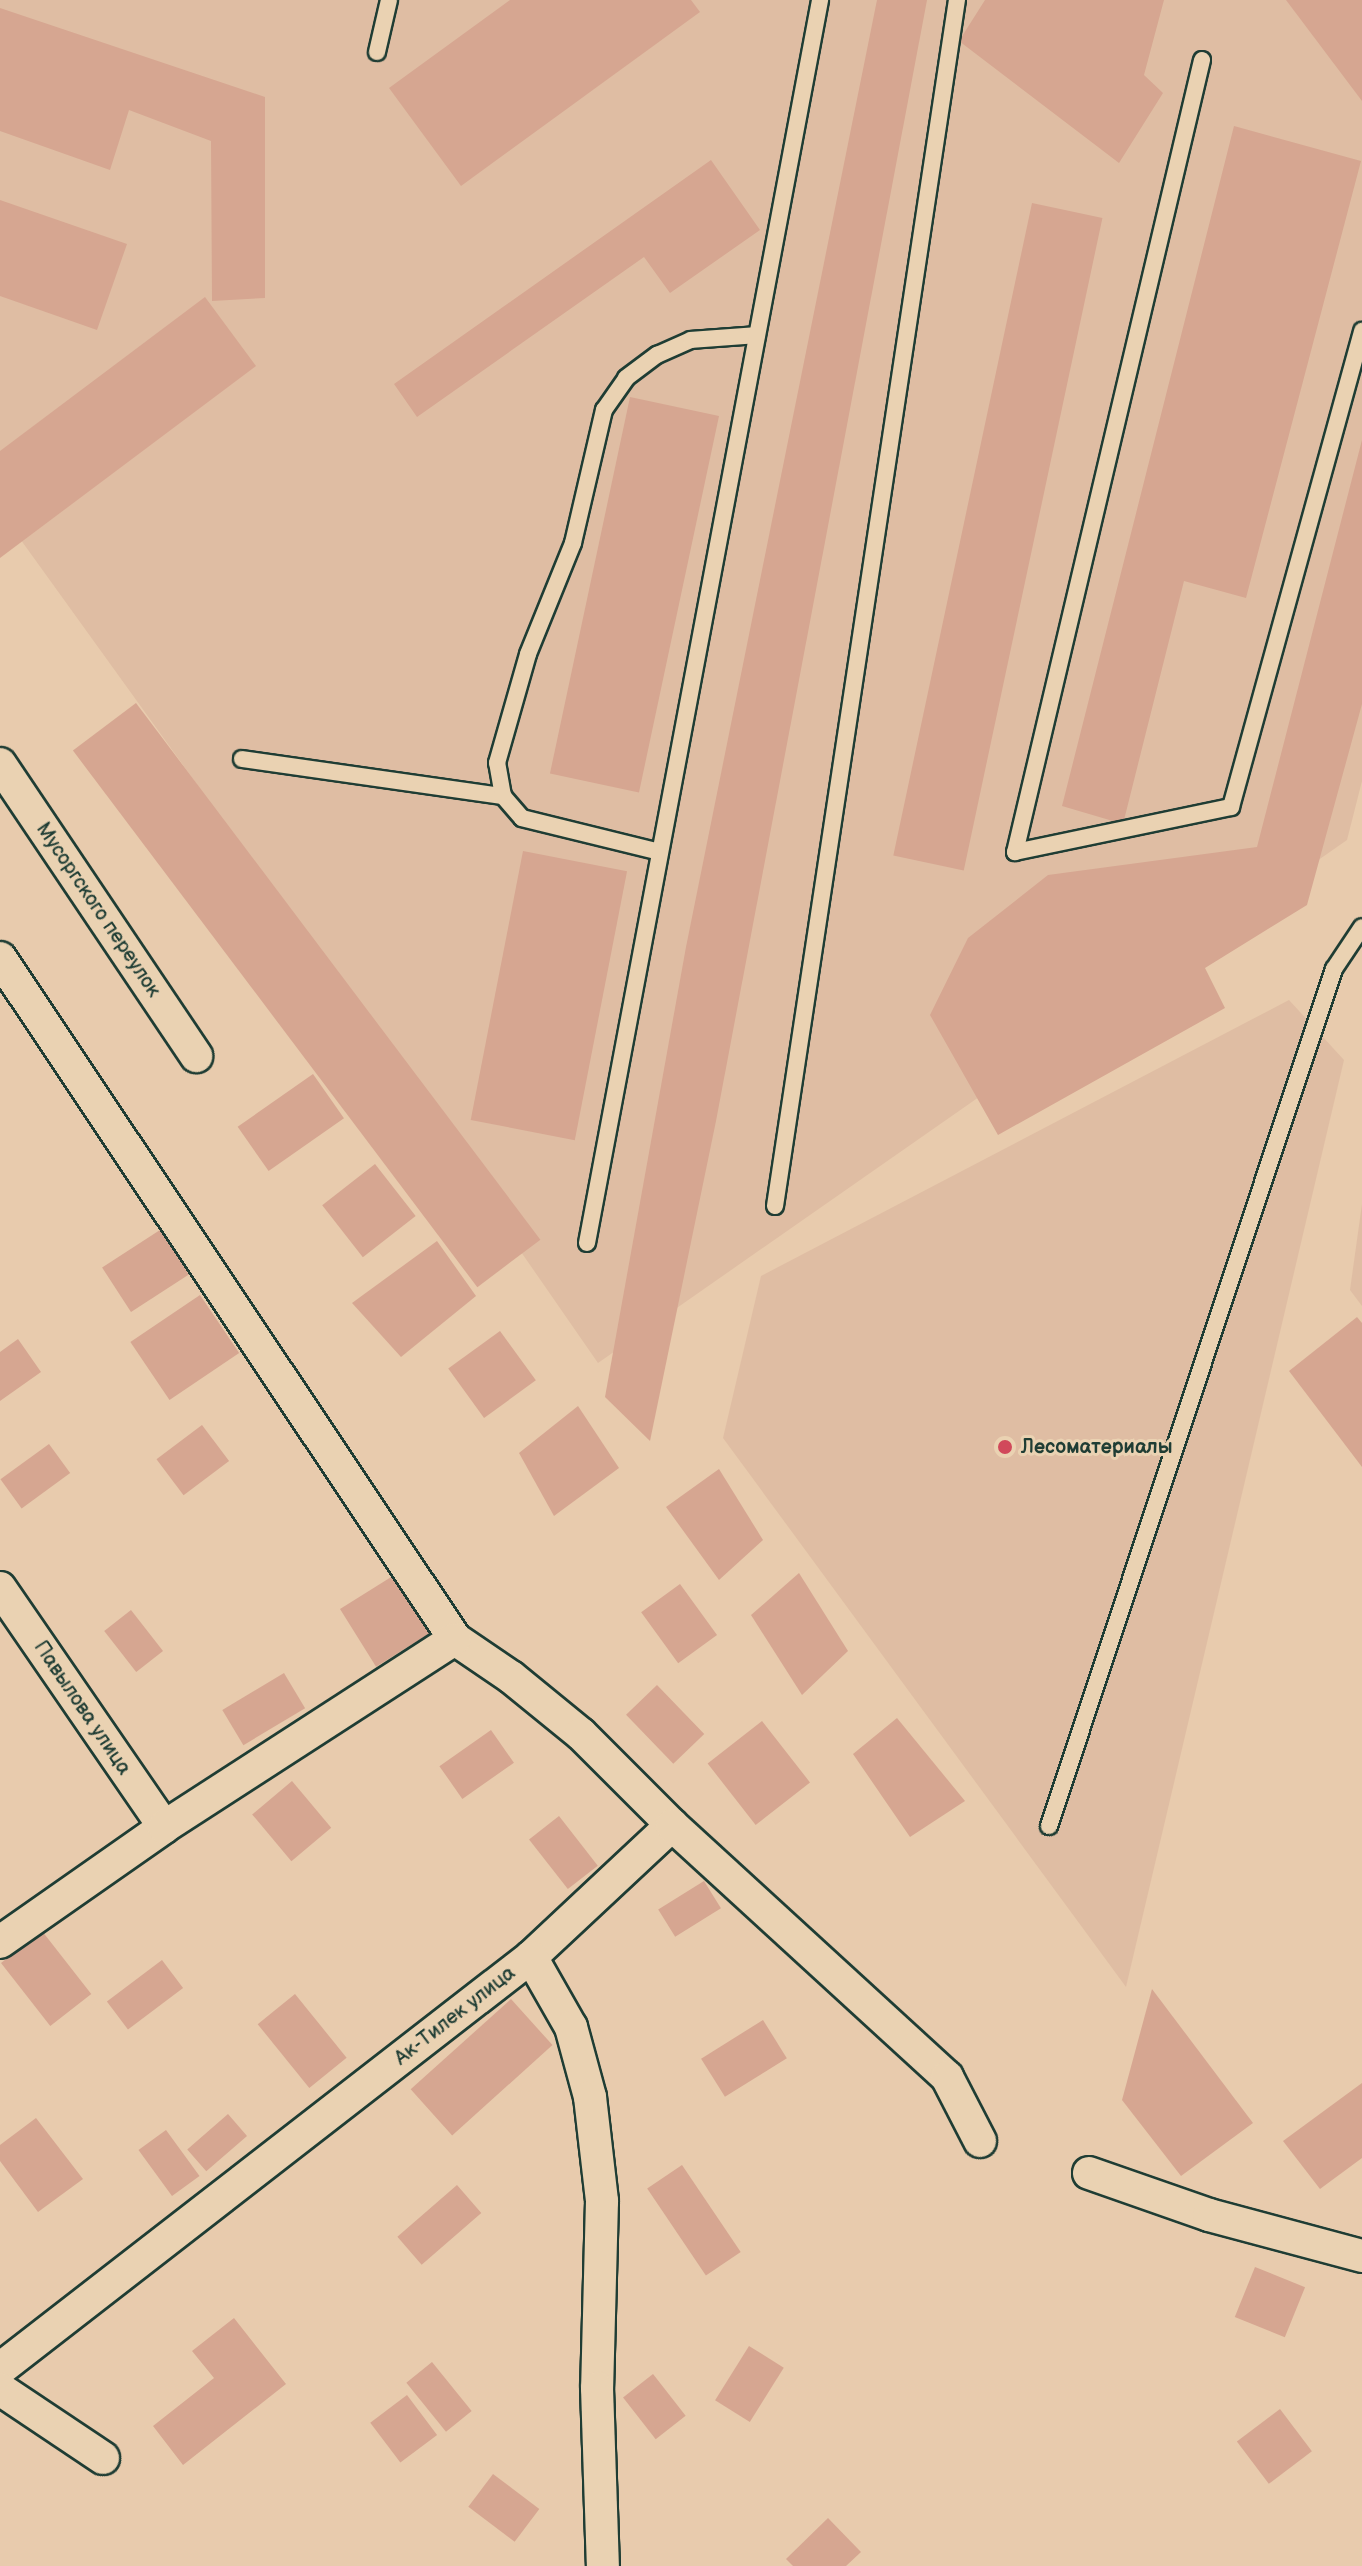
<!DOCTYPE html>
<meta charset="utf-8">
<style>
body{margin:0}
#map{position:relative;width:1362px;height:2566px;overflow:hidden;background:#e8cbad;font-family:"Balsamiq Sans",sans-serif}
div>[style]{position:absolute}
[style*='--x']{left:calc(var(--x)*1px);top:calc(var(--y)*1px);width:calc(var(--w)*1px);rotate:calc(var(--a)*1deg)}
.built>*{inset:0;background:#dfbda3}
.building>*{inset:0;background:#d6a691;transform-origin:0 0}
.roads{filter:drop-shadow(2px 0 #1f3d34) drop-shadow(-2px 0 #1f3d34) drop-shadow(0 2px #1f3d34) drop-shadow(0 -2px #1f3d34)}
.lane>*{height:16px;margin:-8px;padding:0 8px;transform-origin:8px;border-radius:8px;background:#ead2b2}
.street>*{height:32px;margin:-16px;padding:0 16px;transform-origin:16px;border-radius:16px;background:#ead2b2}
.dots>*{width:22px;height:22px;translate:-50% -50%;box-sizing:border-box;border:4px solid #ead2b2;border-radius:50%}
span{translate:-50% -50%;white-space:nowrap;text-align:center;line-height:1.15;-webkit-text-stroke:6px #ead2b2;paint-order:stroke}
.street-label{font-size:20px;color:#1f3d34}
.poi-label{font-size:20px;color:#1f3d34;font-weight:700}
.left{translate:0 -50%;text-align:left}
</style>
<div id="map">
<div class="built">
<div style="clip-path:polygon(0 0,1310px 0,1362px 72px,1362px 781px,1347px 840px,598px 1363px,196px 783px,0 511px)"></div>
<div style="clip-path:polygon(1289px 1000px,1344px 1060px,1126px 1987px,723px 1438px,761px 1276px)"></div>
<div style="clip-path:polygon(1362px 1204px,1362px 1306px,1350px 1290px)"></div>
</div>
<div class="building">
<div style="clip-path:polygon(510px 0,691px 0,700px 12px,461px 186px,389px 88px)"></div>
<div style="clip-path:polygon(877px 0,927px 0,716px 1121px,650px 1441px,605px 1397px,686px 947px)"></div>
<div style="clip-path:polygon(985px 0,1164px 0,1144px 75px,1163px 93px,1119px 163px,959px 41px)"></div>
<div style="clip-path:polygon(1286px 0,1362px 0,1362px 101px)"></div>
<div style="clip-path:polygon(0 8px,265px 97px,265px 298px,212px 301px,211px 141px,129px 110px,110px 170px,0 131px)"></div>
<div style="clip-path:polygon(1234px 126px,1361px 161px,1246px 598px,1184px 581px,1123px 824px,1062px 806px)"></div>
<div style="clip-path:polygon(711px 160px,760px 230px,670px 293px,644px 257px,417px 417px,394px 384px)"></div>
<div style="clip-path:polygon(0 200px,127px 244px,97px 330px,0 296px)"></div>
<div style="left:1032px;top:203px;width:72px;height:667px;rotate:12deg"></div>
<div style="clip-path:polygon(205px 297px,256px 366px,0 558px,0 451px)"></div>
<div style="left:630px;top:397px;width:91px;height:385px;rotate:12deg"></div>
<div style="clip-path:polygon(1362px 440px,1362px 704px,1307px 905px,1205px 968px,1225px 1008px,998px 1135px,930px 1015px,968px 938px,1048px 875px,1257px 847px)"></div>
<div style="left:136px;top:703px;width:672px;height:79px;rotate:53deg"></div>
<div style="left:523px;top:851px;width:106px;height:274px;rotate:11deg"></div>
<div style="left:313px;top:1074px;width:54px;height:92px;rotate:55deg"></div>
<div style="left:375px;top:1164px;width:66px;height:67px;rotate:52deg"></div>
<div style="left:160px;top:1230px;width:53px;height:69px;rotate:57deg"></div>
<div style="clip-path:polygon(437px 1241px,476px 1296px,401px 1357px,352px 1303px)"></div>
<div style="left:200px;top:1295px;width:70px;height:84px;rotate:56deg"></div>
<div style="clip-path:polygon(1357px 1317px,1362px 1323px,1362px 1467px,1289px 1371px)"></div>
<div style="left:500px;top:1331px;width:61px;height:64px;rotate:54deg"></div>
<div style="clip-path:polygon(18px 1339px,41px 1372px,0 1401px,0 1352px)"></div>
<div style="clip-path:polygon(578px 1406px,619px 1468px,554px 1516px,519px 1453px)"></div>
<div style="left:202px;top:1425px;width:45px;height:57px;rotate:53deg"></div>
<div style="left:49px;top:1444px;width:36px;height:60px;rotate:54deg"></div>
<div style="clip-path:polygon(719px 1469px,763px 1540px,719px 1580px,666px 1507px)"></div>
<div style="clip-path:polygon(799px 1573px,848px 1651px,802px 1695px,751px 1615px)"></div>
<div style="left:396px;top:1574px;width:68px;height:66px;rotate:58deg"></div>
<div style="left:680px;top:1584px;width:63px;height:48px;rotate:54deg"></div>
<div style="left:131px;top:1610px;width:52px;height:34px;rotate:52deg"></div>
<div style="left:284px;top:1673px;width:41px;height:72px;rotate:59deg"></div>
<div style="left:657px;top:1685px;width:68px;height:43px;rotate:46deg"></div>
<div style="clip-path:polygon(897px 1718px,965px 1801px,910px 1837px,853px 1754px)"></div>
<div style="left:762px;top:1721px;width:78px;height:69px;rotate:52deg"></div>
<div style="left:491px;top:1730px;width:40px;height:63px;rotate:55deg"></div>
<div style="left:292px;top:1781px;width:61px;height:52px;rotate:50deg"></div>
<div style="left:559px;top:1816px;width:63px;height:38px;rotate:52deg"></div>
<div style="left:704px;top:1881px;width:32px;height:54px;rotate:58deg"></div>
<div style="left:42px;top:1931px;width:80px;height:52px;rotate:52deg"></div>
<div style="left:162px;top:1960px;width:35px;height:69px;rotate:53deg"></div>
<div style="clip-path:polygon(1152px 1989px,1253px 2123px,1181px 2176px,1122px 2100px)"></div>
<div style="left:295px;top:1994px;width:82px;height:48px;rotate:51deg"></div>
<div style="left:511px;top:1999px;width:62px;height:135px;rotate:48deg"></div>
<div style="left:763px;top:2020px;width:45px;height:73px;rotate:58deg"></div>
<div style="clip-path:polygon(1362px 2083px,1362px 2158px,1320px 2189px,1283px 2141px)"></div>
<div style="left:228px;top:2114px;width:29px;height:54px;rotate:49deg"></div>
<div style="clip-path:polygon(36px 2118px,83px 2179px,38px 2212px,0 2161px,0 2145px)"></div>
<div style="left:166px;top:2130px;width:57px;height:34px;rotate:54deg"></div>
<div style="left:682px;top:2165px;width:105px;height:42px;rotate:56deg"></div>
<div style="left:457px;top:2185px;width:37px;height:79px;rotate:49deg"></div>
<div style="left:1255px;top:2267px;width:54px;height:54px;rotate:22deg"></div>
<div style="clip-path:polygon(234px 2318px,286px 2384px,183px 2465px,153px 2426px,214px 2378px,192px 2351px)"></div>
<div style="left:749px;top:2346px;width:41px;height:64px;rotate:32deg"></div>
<div style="left:432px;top:2362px;width:63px;height:33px;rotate:51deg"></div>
<div style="left:653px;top:2374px;width:53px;height:38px;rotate:52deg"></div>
<div style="left:407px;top:2395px;width:50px;height:46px;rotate:53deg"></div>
<div style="left:1280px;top:2409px;width:53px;height:54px;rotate:53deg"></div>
<div style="left:493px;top:2474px;width:58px;height:41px;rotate:37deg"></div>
<div style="clip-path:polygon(828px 2518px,861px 2552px,846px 2566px,793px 2566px,786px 2559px)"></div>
</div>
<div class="roads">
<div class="lane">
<div style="--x:377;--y:52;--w:53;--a:-77"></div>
<div style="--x:1202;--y:60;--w:814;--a:103.28"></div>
<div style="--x:1015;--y:852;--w:221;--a:-11.8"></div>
<div style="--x:1231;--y:807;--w:494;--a:-74.6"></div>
<div style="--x:242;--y:759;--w:264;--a:8.1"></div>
<div style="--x:660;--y:852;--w:142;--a:-166.2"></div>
<div style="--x:522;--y:818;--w:29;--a:-131"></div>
<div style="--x:503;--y:796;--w:34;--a:-100"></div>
<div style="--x:497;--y:763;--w:113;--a:-74.1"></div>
<div style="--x:528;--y:654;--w:120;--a:-67.9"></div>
<div style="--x:573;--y:543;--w:137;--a:-76.9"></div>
<div style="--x:604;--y:410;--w:39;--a:-55"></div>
<div style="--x:626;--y:378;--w:39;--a:-37"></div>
<div style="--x:657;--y:355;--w:37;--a:-24"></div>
<div style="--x:691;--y:340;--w:66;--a:-4.3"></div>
<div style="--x:775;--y:1206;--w:1220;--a:-81.42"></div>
<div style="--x:587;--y:1243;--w:1265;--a:-79.38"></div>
<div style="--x:1049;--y:1826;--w:903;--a:-71.61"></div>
<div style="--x:1334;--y:969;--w:50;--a:-56.3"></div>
</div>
<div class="street">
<div style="--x:0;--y:764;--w:352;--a:56.1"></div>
<div style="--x:0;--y:958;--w:819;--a:56.25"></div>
<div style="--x:455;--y:1639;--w:68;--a:34.2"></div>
<div style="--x:511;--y:1677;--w:90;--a:39.2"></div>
<div style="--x:581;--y:1734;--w:129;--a:45"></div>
<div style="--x:672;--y:1825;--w:193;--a:136.9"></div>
<div style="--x:0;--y:1588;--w:290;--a:55.5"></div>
<div style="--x:672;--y:1825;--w:373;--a:42.5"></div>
<div style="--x:947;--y:2077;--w:72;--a:62.7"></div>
<div style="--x:0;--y:1942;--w:200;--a:-35"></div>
<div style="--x:164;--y:1827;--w:346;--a:-32.9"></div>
<div style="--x:1089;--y:2173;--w:127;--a:19.3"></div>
<div style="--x:1209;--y:2215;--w:158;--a:15"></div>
<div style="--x:0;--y:2369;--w:672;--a:-37.81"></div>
<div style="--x:531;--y:1957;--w:81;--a:60.3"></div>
<div style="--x:571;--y:2027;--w:73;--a:74.8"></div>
<div style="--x:590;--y:2097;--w:105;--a:83.4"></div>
<div style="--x:602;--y:2201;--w:187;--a:91.5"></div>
<div style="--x:597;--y:2388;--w:178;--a:88.1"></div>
<div style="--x:0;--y:2389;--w:124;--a:33.8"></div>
</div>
</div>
<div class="dots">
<div style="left:1005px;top:1447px;background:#d1495b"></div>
</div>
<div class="street-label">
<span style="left:98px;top:910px;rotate:56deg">Мусоргского переулок</span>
<span style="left:82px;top:1708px;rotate:56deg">Павылова улица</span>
<span style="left:455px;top:2016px;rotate:-38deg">Ак-Тилек улица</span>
</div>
<div class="poi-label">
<span class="left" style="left:1021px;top:1447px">Лесоматериалы</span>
</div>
</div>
